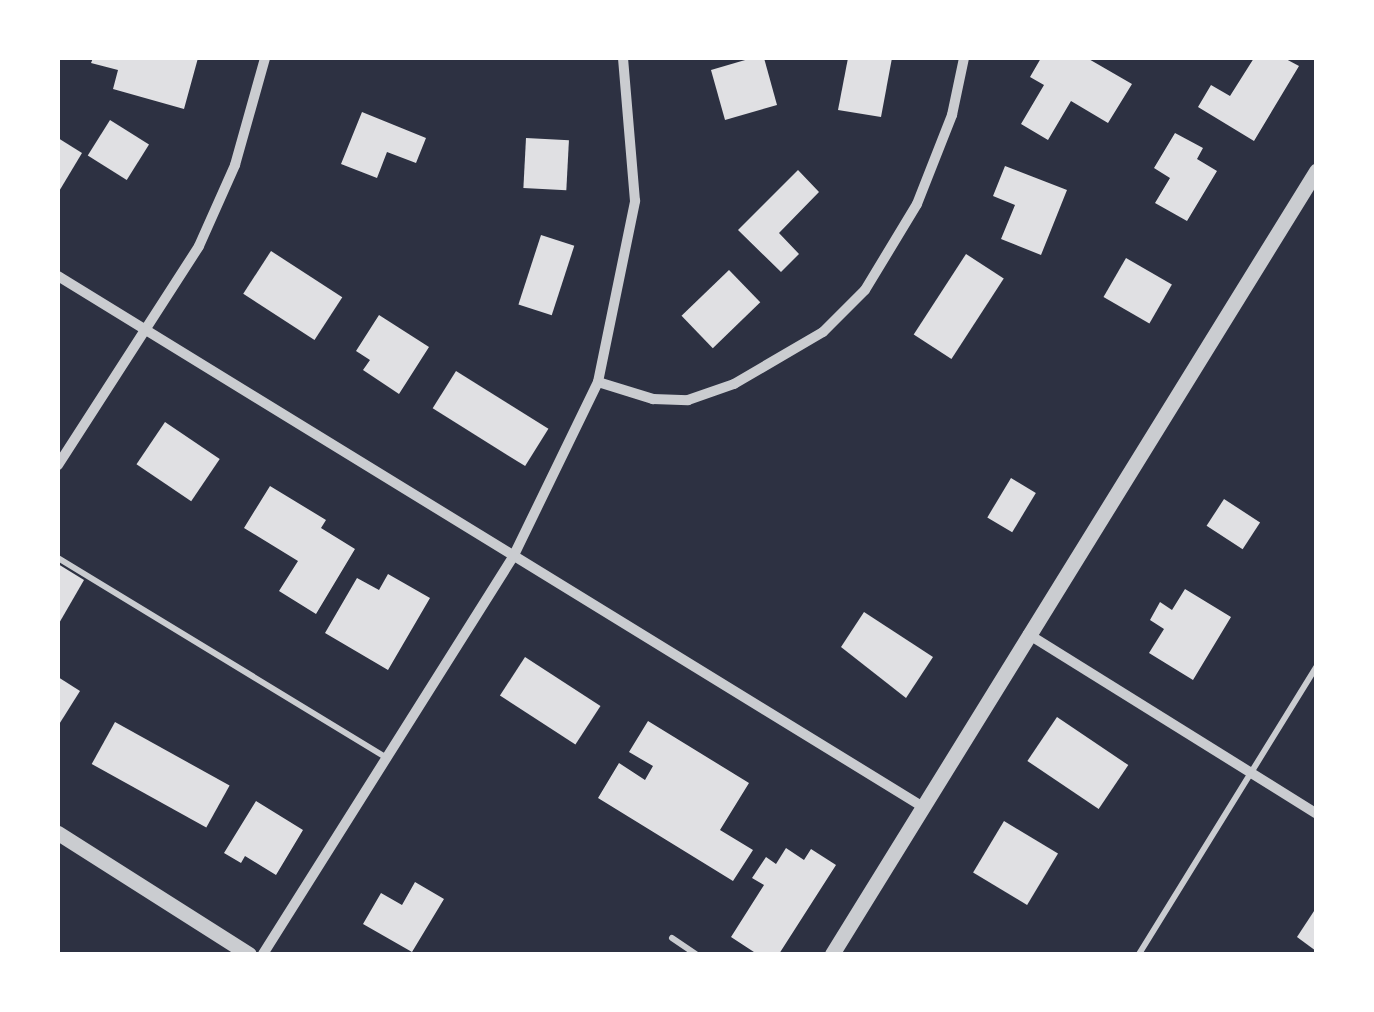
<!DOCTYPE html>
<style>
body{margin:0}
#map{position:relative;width:1374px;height:1012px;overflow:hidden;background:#2d3142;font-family:"PT Sans Narrow",sans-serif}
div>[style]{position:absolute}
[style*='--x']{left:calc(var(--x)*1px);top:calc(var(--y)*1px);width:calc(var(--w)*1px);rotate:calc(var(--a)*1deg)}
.building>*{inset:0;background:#e0e0e3;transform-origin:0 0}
.service>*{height:6px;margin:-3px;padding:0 3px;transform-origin:3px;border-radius:3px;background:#caccd0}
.minor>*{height:10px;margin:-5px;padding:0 5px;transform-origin:5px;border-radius:5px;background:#caccd0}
.tertiary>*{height:15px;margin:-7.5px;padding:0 7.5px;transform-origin:7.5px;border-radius:7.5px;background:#caccd0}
span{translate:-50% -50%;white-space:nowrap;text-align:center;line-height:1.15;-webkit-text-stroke:9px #fff;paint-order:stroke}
.frame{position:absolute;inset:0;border:60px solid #fff;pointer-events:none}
</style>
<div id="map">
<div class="building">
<div style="clip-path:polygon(93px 58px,198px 58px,184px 109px,113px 89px,118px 70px,91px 63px)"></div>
<div style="clip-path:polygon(752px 58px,764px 58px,777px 105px,725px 120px,711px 70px)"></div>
<div style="clip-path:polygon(848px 58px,892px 58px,881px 117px,838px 110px)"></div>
<div style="clip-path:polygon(1041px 58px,1087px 58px,1132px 84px,1108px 123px,1071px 101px,1048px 140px,1021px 124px,1044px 85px,1030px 77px)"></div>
<div style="clip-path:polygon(1254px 58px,1284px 58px,1299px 66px,1254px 141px,1198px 107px,1211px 85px,1230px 96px)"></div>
<div style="clip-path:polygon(362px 112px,426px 138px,416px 163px,387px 152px,377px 178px,341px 164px)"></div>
<div style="left:110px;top:120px;width:46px;height:42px;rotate:32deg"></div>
<div style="clip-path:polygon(1175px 133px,1203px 148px,1197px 159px,1217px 171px,1187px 221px,1155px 203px,1170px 178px,1154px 168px)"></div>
<div style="clip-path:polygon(58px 138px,82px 153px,58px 193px)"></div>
<div style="left:526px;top:138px;width:43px;height:50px;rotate:3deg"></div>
<div style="clip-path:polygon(1005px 166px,1067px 190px,1041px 255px,1001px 239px,1015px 205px,993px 196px)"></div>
<div style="clip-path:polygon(798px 170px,819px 192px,779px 233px,799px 254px,781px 272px,738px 230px)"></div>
<div style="left:541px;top:235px;width:35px;height:73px;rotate:18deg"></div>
<div style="left:271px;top:251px;width:85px;height:51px;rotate:33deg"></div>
<div style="left:966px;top:254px;width:45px;height:96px;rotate:33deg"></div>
<div style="left:1126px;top:258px;width:53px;height:45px;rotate:30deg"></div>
<div style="left:729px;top:270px;width:45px;height:66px;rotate:46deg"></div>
<div style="clip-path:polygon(379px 315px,429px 347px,399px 394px,363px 370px,370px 360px,356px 351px)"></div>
<div style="left:456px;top:371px;width:109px;height:44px;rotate:32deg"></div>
<div style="left:165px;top:422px;width:66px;height:51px;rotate:34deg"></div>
<div style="left:1011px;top:478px;width:29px;height:46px;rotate:31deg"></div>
<div style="clip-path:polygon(270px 486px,326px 520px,321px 528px,355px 549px,316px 614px,279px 591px,298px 561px,244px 528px)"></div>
<div style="left:1224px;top:499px;width:43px;height:32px;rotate:33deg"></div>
<div style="clip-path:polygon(58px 564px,84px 580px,58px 625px)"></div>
<div style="clip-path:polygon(388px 574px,430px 598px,388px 670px,325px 633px,357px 578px,379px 590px)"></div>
<div style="clip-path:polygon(1185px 589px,1231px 617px,1193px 680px,1149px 653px,1164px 629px,1150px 620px,1160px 602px,1172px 610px)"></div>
<div style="clip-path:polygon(864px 612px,933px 657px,906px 698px,841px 647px)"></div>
<div style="left:525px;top:657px;width:90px;height:46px;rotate:33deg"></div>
<div style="clip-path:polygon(58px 677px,80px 691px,58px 726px)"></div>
<div style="left:1057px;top:717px;width:86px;height:53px;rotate:34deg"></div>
<div style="clip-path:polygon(648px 721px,749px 783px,720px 830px,753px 850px,733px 881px,598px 798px,619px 763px,645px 780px,653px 766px,629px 752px)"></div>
<div style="left:115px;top:722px;width:131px;height:48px;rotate:29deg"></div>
<div style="clip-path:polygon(256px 801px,303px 830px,276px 875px,245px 856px,241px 863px,224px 853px)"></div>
<div style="left:1004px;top:821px;width:63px;height:60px;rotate:31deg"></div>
<div style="clip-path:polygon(786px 848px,804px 860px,811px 849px,836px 865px,779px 954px,757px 954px,731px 937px,764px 885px,752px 878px,766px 857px,776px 864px)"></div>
<div style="clip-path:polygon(415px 882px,444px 899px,412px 952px,363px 924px,381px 893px,402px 905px)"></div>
<div style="clip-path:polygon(1316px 908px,1316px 951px,1297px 937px)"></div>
</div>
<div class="service">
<div style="--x:58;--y:558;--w:383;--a:31.3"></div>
<div style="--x:672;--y:938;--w:29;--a:34"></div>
<div style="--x:1139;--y:954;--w:337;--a:-58.3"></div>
</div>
<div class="minor">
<div style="--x:58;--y:276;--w:1015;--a:31.54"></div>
<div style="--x:598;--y:382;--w:58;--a:17.2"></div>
<div style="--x:653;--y:399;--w:35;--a:2"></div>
<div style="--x:688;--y:400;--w:49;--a:-19.2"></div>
<div style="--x:734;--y:384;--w:103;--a:-30.3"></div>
<div style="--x:823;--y:332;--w:59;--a:-45"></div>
<div style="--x:865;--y:290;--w:100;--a:-58.8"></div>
<div style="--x:917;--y:204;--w:96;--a:-68.5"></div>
<div style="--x:952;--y:115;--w:58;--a:-78.1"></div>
<div style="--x:58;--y:465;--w:260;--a:-57.2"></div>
<div style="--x:199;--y:246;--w:89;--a:-66"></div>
<div style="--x:235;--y:165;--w:111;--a:-74.3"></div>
<div style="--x:1028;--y:634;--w:339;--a:31.9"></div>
<div style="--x:263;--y:954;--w:471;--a:-57.8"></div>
<div style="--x:514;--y:555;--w:192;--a:-64.1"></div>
<div style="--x:598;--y:382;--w:185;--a:-78.4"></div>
<div style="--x:635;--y:201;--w:144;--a:-94.8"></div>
</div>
<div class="tertiary">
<div style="--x:58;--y:833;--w:226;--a:32.4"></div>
<div style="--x:832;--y:954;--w:921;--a:-58.28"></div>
</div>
<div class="frame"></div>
</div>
